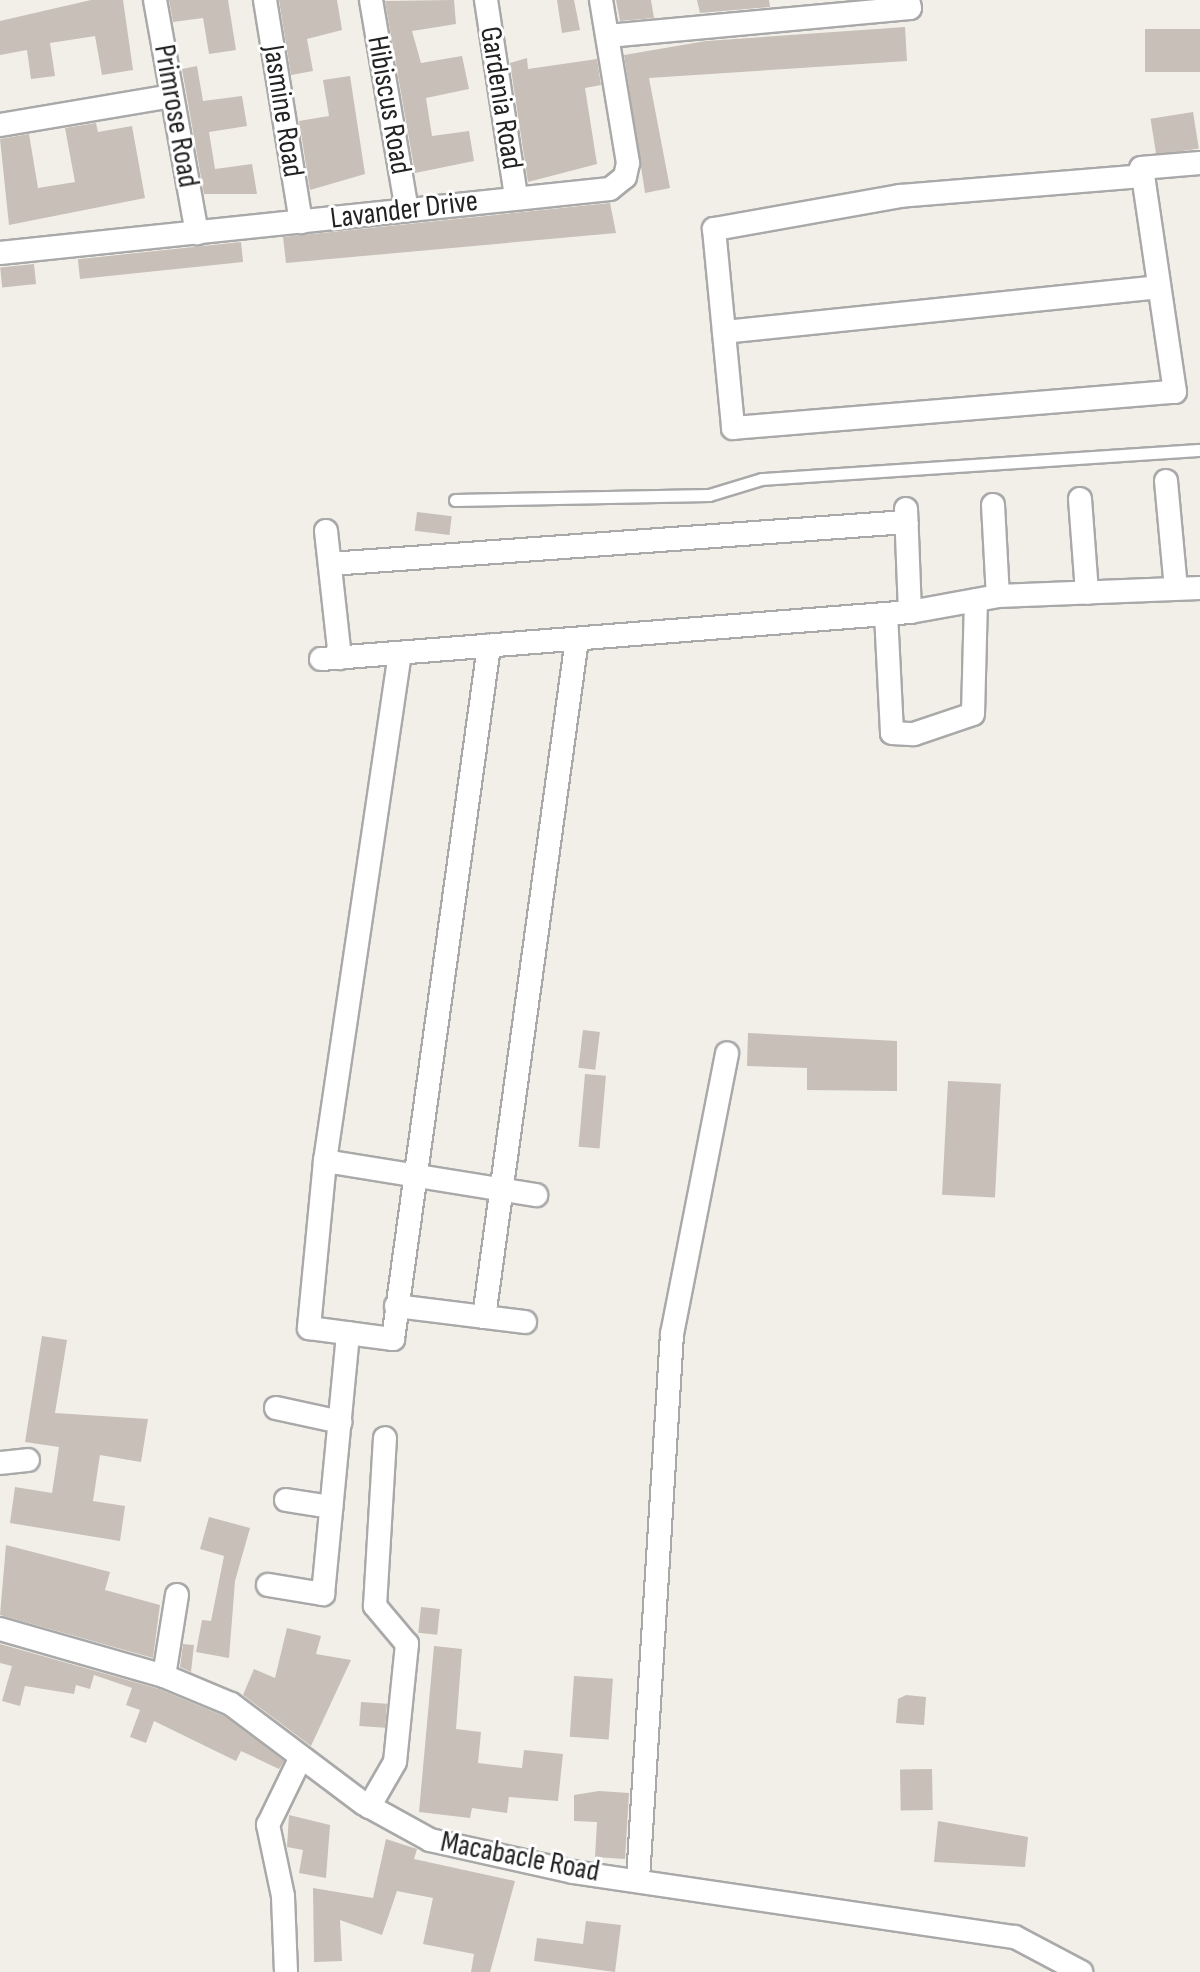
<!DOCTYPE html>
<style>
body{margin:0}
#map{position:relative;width:1200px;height:1972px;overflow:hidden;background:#f2efe9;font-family:"Sofia Sans Condensed",sans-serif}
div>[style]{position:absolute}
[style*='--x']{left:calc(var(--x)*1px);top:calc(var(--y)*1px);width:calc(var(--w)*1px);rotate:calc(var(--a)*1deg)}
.building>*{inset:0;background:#c7bfb8;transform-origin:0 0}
.roads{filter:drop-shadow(2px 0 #a9a9a9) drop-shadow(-2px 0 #a9a9a9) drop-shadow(0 2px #a9a9a9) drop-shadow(0 -2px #a9a9a9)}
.lane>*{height:11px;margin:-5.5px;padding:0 5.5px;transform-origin:5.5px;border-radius:5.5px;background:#fff}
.street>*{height:22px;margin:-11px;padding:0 11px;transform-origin:11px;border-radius:11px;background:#fff}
span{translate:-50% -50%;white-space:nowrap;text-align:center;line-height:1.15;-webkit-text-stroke:6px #fff;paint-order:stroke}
.street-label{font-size:30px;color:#222}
</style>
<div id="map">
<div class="building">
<div style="clip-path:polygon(91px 0,123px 0,133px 70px,102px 75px,95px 36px,50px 43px,55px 76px,31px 79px,27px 50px,0 55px,0 21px)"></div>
<div style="clip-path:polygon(169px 0,228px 0,236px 50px,209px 54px,203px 18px,173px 22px)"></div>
<div style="clip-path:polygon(279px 0,337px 0,342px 30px,307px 39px,313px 71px,291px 75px)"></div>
<div style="clip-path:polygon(454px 0,456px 24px,412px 31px,421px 63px,462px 56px,469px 89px,426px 98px,432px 136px,469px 131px,474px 161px,415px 173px,385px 1px)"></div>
<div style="clip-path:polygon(557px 0,574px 0,580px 30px,562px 33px)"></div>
<div style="clip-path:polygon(616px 0,651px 0,654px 18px,620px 21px)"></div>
<div style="clip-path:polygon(697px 0,769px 0,770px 7px,700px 13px)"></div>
<div style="clip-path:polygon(905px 27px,907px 61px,649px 78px,670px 188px,645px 193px,624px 55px,706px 41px)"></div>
<div style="left:1200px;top:29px;width:43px;height:55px;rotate:90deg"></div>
<div style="clip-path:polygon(527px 58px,528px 69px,597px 59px,601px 85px,585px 88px,597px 164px,528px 182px,510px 63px)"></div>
<div style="clip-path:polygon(197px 66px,203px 101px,242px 96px,247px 126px,209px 132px,215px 169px,252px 164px,257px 194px,204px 194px,182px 69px)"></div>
<div style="clip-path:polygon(350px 76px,365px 174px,310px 190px,299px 121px,329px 116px,323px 80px)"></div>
<div style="left:1193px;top:112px;width:37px;height:43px;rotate:81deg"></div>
<div style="clip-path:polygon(96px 123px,98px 132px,132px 126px,145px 198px,9px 225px,0 139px,29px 134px,38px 188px,75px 182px,65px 128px)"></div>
<div style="clip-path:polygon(610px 203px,616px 233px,286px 263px,283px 237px)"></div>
<div style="left:241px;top:242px;width:20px;height:164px;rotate:84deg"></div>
<div style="left:34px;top:264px;width:20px;height:34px;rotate:84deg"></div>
<div style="left:417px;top:512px;width:35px;height:19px;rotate:7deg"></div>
<div style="left:583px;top:1030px;width:17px;height:38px;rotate:7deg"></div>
<div style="clip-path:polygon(748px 1033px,897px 1041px,897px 1091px,807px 1090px,807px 1068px,747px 1066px)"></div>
<div style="left:585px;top:1074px;width:21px;height:73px;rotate:5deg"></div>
<div style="left:948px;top:1081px;width:53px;height:114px;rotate:3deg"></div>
<div style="clip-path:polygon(42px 1336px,67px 1340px,55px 1413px,148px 1419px,141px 1462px,100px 1455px,93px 1501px,125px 1506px,120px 1541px,10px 1523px,15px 1487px,52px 1493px,59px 1447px,25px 1442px)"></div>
<div style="clip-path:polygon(209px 1517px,250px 1528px,235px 1581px,229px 1658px,196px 1652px,202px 1620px,211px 1621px,224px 1556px,200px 1549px)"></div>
<div style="clip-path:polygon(6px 1545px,110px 1572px,105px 1590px,160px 1605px,153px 1658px,0 1615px)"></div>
<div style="left:421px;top:1607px;width:19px;height:26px;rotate:6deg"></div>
<div style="clip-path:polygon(287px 1628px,321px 1636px,316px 1654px,351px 1660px,311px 1746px,243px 1695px,254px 1669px,275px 1678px)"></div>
<div style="clip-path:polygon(0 1644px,159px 1689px,224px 1716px,284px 1761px,279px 1769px,241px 1751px,236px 1761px,154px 1721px,146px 1743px,130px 1737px,140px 1710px,126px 1705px,132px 1688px,94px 1675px,90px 1689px,76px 1685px,74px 1694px,25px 1686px,20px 1706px,2px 1701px,12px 1666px,0 1663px)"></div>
<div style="clip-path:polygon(183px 1644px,194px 1645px,191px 1672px,180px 1667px)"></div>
<div style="clip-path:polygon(434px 1646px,462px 1649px,456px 1729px,481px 1732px,478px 1763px,522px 1768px,524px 1750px,563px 1754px,558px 1801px,509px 1797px,507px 1813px,472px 1808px,470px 1818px,419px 1812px)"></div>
<div style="left:574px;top:1676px;width:39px;height:61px;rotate:4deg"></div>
<div style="clip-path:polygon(906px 1695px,926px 1697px,924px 1725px,896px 1723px,898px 1699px)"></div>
<div style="left:361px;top:1702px;width:26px;height:24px;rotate:4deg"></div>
<div style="left:932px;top:1769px;width:41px;height:32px;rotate:89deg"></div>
<div style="clip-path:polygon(599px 1791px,629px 1793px,625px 1859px,595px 1857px,597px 1822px,574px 1821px,574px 1795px)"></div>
<div style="clip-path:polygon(289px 1815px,330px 1825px,326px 1878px,299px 1873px,303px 1850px,287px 1847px)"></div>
<div style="clip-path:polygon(938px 1821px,1028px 1837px,1025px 1867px,934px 1862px)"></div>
<div style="clip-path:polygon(386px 1839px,417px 1849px,414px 1859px,515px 1881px,490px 1972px,471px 1972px,474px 1954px,423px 1944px,433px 1898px,397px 1891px,382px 1935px,340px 1920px,342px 1961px,314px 1962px,313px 1888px,373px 1898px)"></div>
<div style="clip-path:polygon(586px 1921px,621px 1925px,615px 1972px,534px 1961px,537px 1938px,583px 1944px)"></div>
</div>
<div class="roads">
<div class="lane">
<div style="--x:455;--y:500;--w:254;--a:-1.1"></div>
<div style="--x:709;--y:495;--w:55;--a:-16.8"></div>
<div style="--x:762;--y:479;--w:439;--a:-3.8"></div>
</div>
<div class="street">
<div style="--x:155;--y:0;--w:237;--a:79.8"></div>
<div style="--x:265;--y:0;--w:225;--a:80.8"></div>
<div style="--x:371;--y:0;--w:213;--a:80.3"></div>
<div style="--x:486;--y:0;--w:198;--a:81.3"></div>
<div style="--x:608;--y:36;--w:303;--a:-5.3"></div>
<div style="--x:910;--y:8;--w:8;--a:-104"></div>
<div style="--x:0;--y:125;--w:173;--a:-9.6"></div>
<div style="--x:1143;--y:176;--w:244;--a:175.3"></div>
<div style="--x:900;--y:196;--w:189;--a:169.9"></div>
<div style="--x:714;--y:229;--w:200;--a:84.5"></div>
<div style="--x:733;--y:428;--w:443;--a:-4.7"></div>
<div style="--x:1175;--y:392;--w:218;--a:-98.4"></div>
<div style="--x:1143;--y:176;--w:8;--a:-104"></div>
<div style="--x:1141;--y:168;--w:59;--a:-4.8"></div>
<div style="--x:0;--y:253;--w:613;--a:-5.99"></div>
<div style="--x:610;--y:189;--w:19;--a:-39"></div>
<div style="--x:625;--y:177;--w:14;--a:-78"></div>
<div style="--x:628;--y:163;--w:165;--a:-99.4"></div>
<div style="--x:724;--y:332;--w:437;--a:-5.9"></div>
<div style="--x:1166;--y:481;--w:108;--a:84.7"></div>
<div style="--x:1080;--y:499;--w:94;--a:85.7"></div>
<div style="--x:993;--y:505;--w:91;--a:86.9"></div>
<div style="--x:906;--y:509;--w:103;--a:87.8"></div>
<div style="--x:326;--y:531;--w:128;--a:83.7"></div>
<div style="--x:330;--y:564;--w:578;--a:-4.17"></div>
<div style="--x:886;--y:614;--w:119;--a:87.1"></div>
<div style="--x:892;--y:733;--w:22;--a:3"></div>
<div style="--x:914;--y:734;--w:62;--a:-18.7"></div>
<div style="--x:973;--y:714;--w:114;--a:-88.5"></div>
<div style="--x:400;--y:653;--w:514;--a:98.4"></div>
<div style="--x:325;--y:1161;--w:168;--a:95.5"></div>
<div style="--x:309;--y:1328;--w:85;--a:7.5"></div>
<div style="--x:393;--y:1339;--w:700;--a:-82.11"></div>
<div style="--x:321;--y:659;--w:591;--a:-4.56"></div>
<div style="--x:910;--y:612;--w:89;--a:-10.3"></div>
<div style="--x:998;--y:596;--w:202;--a:-2.3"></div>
<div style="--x:325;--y:1161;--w:214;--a:9.2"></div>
<div style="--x:396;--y:1306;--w:130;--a:7.1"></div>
<div style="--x:484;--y:1317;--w:684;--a:-82.19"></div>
<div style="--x:276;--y:1408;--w:66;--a:12.3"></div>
<div style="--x:0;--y:1463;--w:28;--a:-6"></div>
<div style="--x:286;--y:1500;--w:46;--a:8.8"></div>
<div style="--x:268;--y:1585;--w:56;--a:9.3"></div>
<div style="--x:323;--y:1594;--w:262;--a:-84.5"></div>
<div style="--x:0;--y:1629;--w:171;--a:16"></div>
<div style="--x:164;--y:1676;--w:73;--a:22.7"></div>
<div style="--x:231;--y:1704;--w:165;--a:36.9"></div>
<div style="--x:363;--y:1803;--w:77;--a:28.9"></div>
<div style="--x:430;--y:1840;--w:147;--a:12.6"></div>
<div style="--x:573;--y:1872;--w:447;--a:8.4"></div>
<div style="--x:1015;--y:1937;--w:75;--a:27.9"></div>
<div style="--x:164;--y:1676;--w:82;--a:-80.9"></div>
<div style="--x:369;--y:1807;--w:52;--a:-60"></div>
<div style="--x:395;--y:1762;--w:119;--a:-84.2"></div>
<div style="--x:407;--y:1644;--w:50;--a:-130.1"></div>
<div style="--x:375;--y:1606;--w:168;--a:-86.6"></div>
<div style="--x:638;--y:1879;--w:546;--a:-86.43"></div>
<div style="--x:672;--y:1334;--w:286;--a:-78.9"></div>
<div style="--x:286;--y:1972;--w:76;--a:-92.3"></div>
<div style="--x:283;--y:1896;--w:73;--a:-101.9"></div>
<div style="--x:268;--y:1825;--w:73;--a:-64.1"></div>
</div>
</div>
<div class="street-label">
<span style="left:501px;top:98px;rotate:81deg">Gardenia Road</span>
<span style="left:389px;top:105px;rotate:80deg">Hibiscus Road</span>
<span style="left:283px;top:111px;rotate:81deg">Jasmine Road</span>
<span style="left:176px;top:116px;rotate:80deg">Primrose Road</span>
<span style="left:404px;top:210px;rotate:-7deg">Lavander Drive</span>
<span style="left:520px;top:1857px;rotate:11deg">Macabacle Road</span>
</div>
</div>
